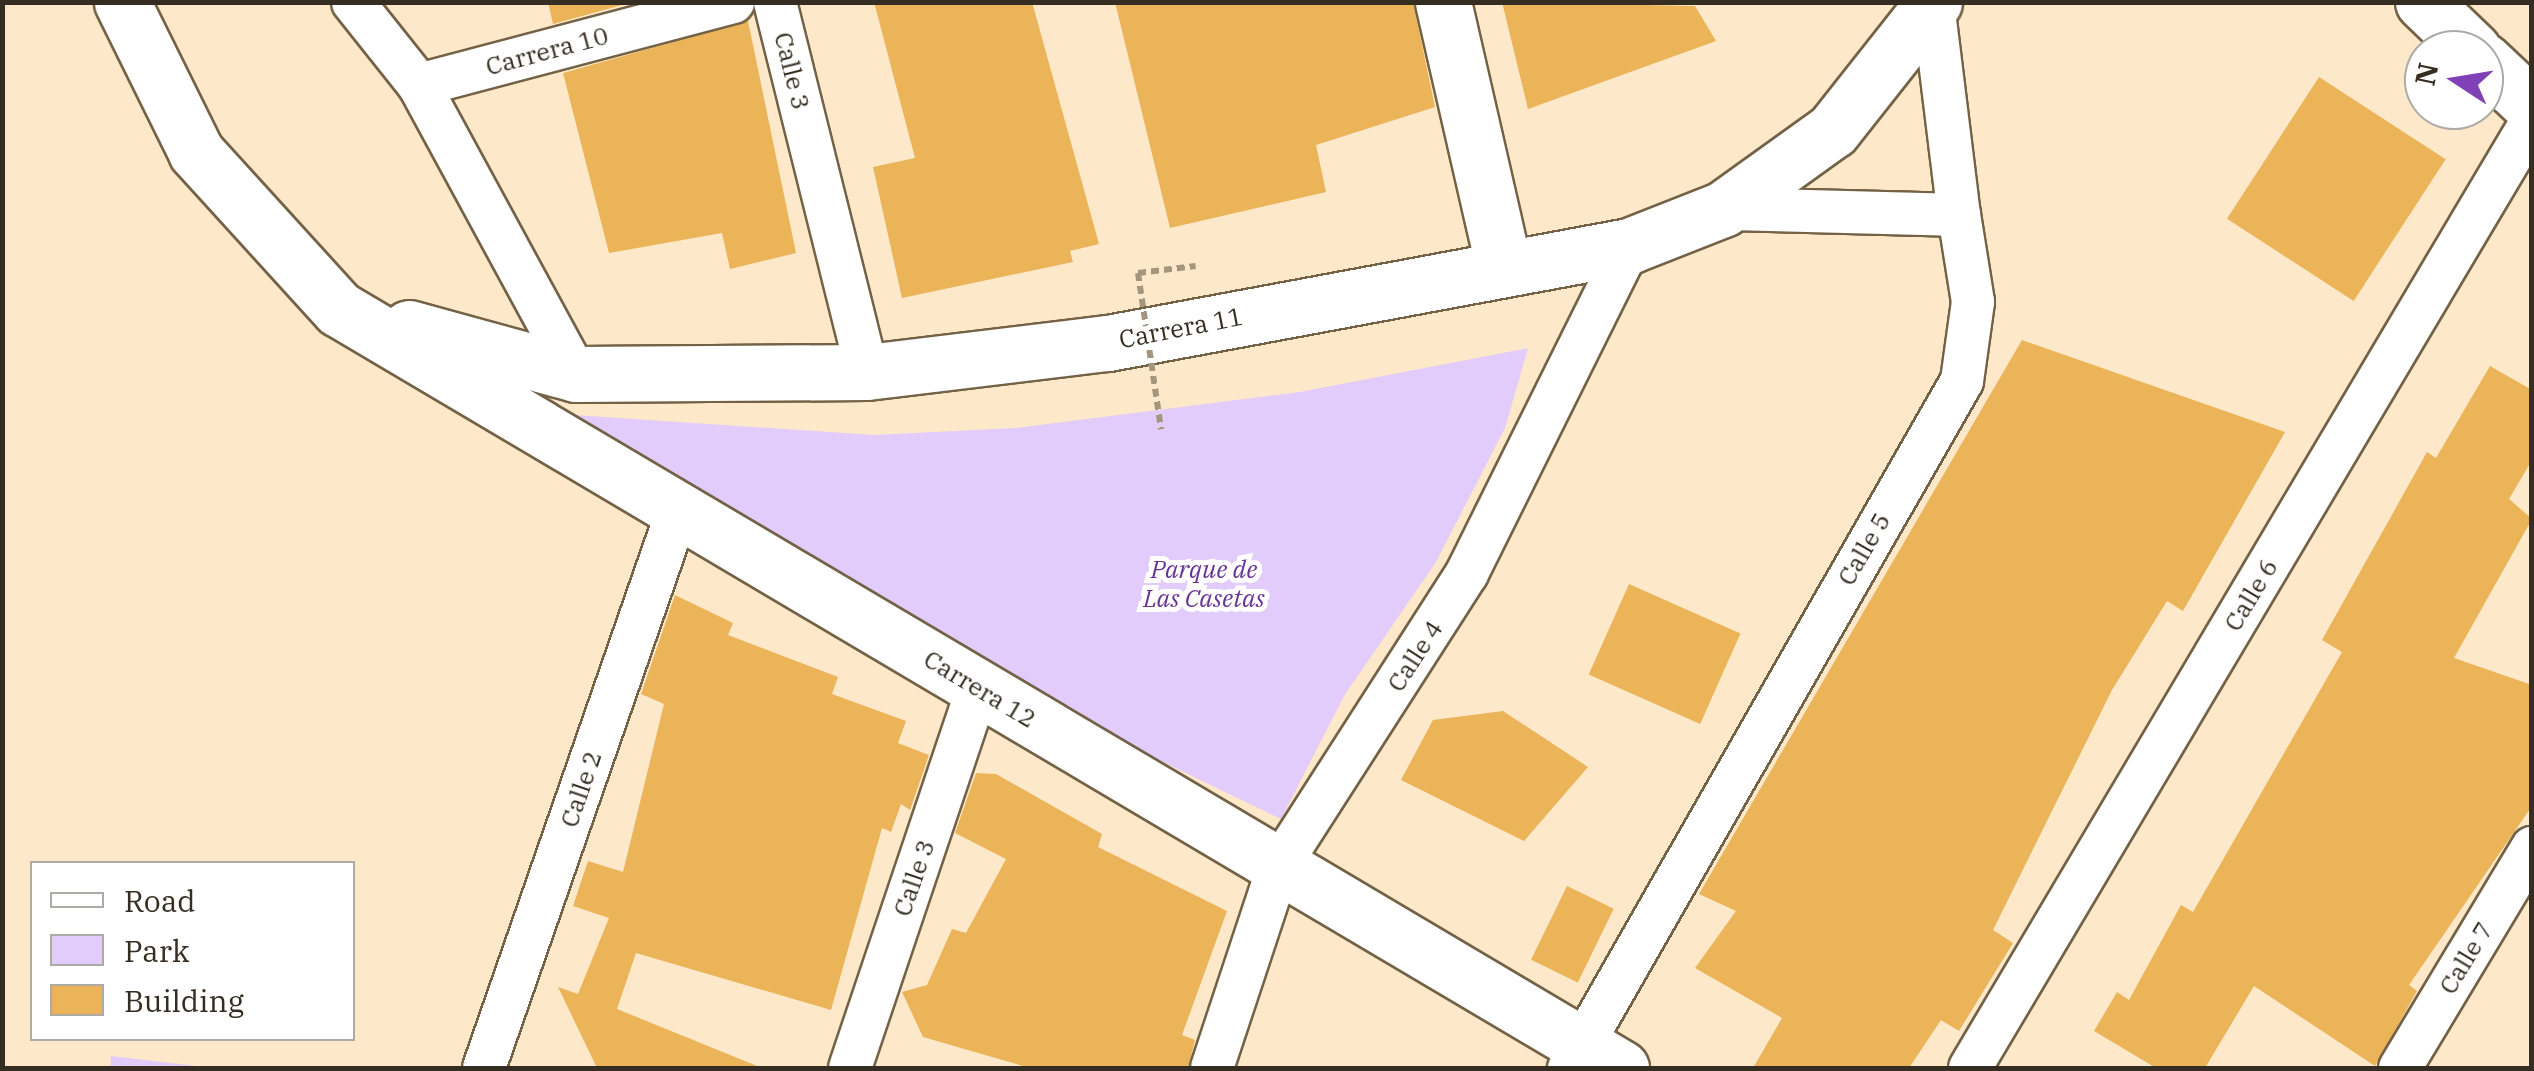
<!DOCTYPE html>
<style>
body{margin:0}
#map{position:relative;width:2534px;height:1071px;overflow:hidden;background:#fde8c9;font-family:"IBM Plex Serif",serif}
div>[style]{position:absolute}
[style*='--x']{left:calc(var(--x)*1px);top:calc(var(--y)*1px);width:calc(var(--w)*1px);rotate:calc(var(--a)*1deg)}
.green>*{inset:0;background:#e1ccfb}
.building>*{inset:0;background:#ebb459;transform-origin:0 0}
.path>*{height:6px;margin-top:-3px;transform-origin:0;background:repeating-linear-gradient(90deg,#a4957f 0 8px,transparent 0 13px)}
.roads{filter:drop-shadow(2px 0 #736246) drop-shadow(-2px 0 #736246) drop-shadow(0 2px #736246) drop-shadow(0 -2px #736246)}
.street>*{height:42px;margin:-21px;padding:0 21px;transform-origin:21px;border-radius:21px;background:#fff}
.secondary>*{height:55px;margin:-27.5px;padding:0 27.5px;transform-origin:27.5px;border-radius:27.5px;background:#fff}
.path-bridge>*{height:6px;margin-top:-3px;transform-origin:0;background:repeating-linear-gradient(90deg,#a4957f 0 8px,transparent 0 13px)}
span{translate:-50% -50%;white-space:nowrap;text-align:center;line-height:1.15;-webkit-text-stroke:10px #fff;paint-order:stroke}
.street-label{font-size:25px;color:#352d21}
.park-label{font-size:25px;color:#683495;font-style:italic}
.frame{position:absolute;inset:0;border:5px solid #352d21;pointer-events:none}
.legend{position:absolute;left:30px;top:861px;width:325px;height:180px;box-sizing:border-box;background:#fff;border:2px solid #aeaba6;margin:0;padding:12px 18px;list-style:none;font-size:30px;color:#352d21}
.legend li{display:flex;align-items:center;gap:20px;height:50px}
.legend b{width:50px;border:2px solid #aeaba6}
.north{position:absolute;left:2404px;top:30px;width:100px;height:100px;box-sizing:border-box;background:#fff;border:2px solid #aeaba6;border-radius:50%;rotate:282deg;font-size:28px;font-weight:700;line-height:40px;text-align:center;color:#352d21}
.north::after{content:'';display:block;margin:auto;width:35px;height:45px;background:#8041b6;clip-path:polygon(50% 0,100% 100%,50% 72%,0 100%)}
</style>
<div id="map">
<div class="green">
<div style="clip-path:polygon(1528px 348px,1505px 428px,1436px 562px,1344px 696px,1281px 819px,1076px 720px,530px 412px,874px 435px,1016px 428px,1300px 392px)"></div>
<div style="clip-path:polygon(111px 1056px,205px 1067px,205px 1068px,110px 1068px)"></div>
</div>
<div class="building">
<div style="clip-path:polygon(548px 2px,633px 2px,553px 24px)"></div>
<div style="clip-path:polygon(874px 2px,1032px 2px,1099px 244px,1070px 251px,1073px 262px,902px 298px,873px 167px,915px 158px)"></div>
<div style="clip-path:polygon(1115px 2px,1413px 2px,1435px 107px,1316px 145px,1326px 192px,1170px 228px)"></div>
<div style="clip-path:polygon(1502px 2px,1695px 6px,1716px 41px,1528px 109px)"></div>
<div style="clip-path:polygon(748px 21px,796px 253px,730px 269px,722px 233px,609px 253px,563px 73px)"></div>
<div style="left:2319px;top:77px;width:151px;height:169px;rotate:33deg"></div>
<div style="clip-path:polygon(2022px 340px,2285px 432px,2183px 611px,2167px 601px,2112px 690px,1993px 930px,2013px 943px,1959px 1031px,1941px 1020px,1909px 1068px,1753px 1068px,1782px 1018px,1695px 968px,1736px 911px,1699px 894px)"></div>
<div style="clip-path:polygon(2490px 366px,2532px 390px,2532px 460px,2509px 499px,2532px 519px,2454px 658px,2532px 685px,2532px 806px,2409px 985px,2417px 991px,2375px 1066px,2254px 986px,2205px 1068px,2156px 1068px,2094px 1031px,2117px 992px,2129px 1000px,2181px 905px,2193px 912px,2342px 652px,2322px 640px,2427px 452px,2436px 458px)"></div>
<div style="left:1629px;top:584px;width:122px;height:99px;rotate:24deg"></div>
<div style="clip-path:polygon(675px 595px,733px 623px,728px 635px,838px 677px,832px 694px,906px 721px,898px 743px,929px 755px,910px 810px,901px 804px,891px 832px,882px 828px,831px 1010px,636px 953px,617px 1009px,762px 1068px,597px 1068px,558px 987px,578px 994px,609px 918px,573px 906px,588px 861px,623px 872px,664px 704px,641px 694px)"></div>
<div style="clip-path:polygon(1503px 711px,1588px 767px,1524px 841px,1401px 780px,1433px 720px)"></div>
<div style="clip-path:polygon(976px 773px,996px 774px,1102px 834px,1098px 847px,1227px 911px,1182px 1035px,1195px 1040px,1188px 1068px,1030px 1068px,923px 1037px,902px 992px,927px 985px,952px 929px,966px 933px,1006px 859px,955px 833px)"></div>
<div style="left:1567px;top:886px;width:52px;height:82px;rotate:26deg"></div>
</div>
<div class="path">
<div style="--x:1138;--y:273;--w:58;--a:-6.9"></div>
</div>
<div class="roads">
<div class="street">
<div style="--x:353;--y:2;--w:106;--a:51.5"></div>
<div style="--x:419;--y:85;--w:329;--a:61.5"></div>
<div style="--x:775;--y:2;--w:381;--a:76"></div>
<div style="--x:1933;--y:4;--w:213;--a:83"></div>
<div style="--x:419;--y:85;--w:325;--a:-14.8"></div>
<div style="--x:484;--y:1068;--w:591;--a:-70.83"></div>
<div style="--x:850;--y:1068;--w:402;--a:-71.4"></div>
<div style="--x:1212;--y:1068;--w:213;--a:-71.7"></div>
<div style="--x:1279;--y:866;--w:348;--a:-57.3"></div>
<div style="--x:1467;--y:573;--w:365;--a:-63.6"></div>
<div style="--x:1569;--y:1068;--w:791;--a:-60.23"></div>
<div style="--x:1962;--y:381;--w:80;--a:-82.1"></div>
<div style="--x:1973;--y:302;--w:88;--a:-99.1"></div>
<div style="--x:1959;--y:215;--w:236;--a:-178.5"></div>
<div style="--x:1970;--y:1068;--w:1101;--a:-59.31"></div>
<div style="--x:2400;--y:1068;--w:257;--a:-59"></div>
</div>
<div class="secondary">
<div style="--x:122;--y:2;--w:167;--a:63.7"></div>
<div style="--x:196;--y:152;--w:212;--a:47.7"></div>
<div style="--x:339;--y:309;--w:1490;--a:30.63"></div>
<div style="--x:1443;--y:2;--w:270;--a:77.1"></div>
<div style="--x:2423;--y:2;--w:69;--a:43.8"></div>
<div style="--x:2484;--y:61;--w:66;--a:43.2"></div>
<div style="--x:409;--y:328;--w:173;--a:15.4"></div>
<div style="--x:576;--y:374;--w:291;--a:-0.4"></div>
<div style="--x:867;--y:372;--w:243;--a:-6.9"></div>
<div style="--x:1108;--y:343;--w:530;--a:-10.55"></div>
<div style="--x:1629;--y:246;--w:101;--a:-21.5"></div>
<div style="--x:1723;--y:209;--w:135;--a:-35.7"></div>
<div style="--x:1833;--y:130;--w:163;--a:-51.7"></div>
</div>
</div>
<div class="path-bridge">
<div style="--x:1138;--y:273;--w:158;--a:81.6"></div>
</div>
<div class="street-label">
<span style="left:547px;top:51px;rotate:-15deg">Carrera 10</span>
<span style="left:792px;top:71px;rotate:76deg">Calle 3</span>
<span style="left:1181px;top:328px;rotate:-11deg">Carrera 11</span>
<span style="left:1864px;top:549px;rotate:-60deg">Calle 5</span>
<span style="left:2251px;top:595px;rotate:-59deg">Calle 6</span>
<span style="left:1415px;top:656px;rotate:-57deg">Calle 4</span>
<span style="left:980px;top:689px;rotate:31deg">Carrera 12</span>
<span style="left:581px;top:789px;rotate:-71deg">Calle 2</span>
<span style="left:914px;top:878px;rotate:-71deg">Calle 3</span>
<span style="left:2466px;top:958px;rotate:-59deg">Calle 7</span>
</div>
<div class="park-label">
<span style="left:1204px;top:584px">Parque de<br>Las Casetas</span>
</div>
<div class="frame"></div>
<ul class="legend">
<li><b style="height:12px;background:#fff"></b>Road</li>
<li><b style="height:28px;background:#e1ccfb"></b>Park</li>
<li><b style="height:28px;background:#ebb459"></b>Building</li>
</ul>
<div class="north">N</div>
</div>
